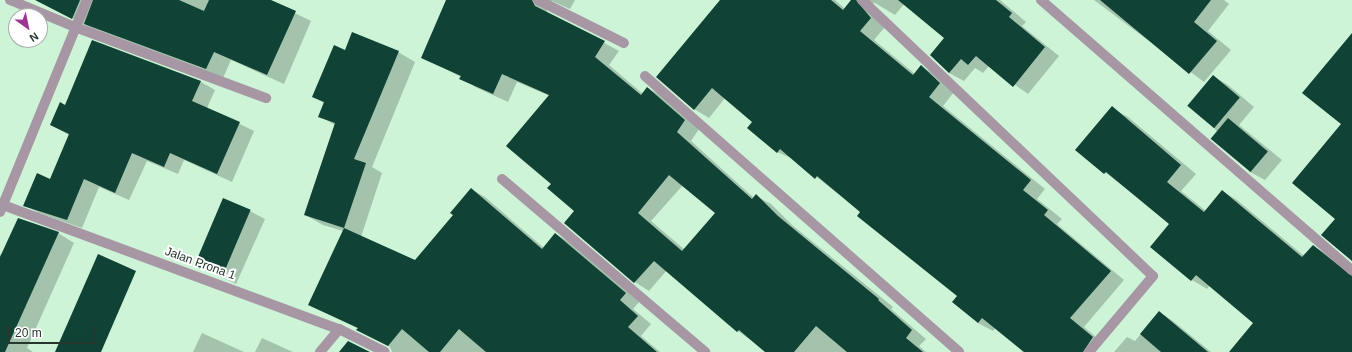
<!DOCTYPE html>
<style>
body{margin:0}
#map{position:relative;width:1352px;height:352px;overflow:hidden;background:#cdf4d7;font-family:Arial,sans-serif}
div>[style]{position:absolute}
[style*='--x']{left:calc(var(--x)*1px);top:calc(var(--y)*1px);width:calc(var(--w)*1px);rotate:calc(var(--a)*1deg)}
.shadow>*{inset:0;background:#0003}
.building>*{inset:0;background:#104235;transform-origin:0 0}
.minor>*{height:10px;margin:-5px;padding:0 5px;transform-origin:5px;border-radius:5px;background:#a797a4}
span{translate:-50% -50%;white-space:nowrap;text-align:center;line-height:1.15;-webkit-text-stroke:4px #fff;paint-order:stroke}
.street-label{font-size:12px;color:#27372b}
.north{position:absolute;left:8px;top:8px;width:40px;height:40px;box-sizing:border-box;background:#fff;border:1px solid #a9afaa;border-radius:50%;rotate:147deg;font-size:11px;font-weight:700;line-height:16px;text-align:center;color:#27372b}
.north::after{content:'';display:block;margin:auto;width:14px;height:18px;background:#9f3394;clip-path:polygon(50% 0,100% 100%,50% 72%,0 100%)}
.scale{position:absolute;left:8px;top:326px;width:88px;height:18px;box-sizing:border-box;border:2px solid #27372b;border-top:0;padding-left:5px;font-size:12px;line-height:14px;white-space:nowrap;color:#27372b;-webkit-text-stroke:3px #fff;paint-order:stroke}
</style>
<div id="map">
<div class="shadow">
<div style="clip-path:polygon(45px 0,268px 0,311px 21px,284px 84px,231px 60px,223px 78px,89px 27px,43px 3px)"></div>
<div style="clip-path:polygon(evenodd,447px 0,575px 0,570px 9px,552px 1px,546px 6px,547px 12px,619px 51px,609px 65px,643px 94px,648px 88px,662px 96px,699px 129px,691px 141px,754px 198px,756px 196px,771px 204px,792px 225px,893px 307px,891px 309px,926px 339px,919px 346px,926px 352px,767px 352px,738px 331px,667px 270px,649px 291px,635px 282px,565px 223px,575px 211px,550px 96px,517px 82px,508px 102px,475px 87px,461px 77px,423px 57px,447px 0,683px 185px,716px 213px,685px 250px,651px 221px,683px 185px)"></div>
<div style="clip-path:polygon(721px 0,835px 0,845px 9px,853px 0,1000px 0,1026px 22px,1022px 26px,1059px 56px,1028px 94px,989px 66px,983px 73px,975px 68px,964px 81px,949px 73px,931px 55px,946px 38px,904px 4px,895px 15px,875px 3px,871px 4px,885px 27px,874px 40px,915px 74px,922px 67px,936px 75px,954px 92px,943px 106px,1045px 189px,1037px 199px,1062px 219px,1057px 224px,1124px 280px,1084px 327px,1097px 338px,1086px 352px,1023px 352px,996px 327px,993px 331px,978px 323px,959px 295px,862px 212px,793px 159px,777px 152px,754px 122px,725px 98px,709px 118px,694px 109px)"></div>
<div style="clip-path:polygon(1094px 0,1224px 0,1229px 4px,1208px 31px,1231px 50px,1204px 82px)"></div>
<div style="clip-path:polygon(93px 42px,201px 82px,215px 90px,207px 108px,254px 131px,232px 182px,184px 160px,178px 174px,147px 161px,129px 200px,99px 187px,82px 228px,39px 213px,24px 205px,50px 180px,69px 135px,51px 125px,66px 106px)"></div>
<div style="clip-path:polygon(346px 51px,398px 52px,415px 62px,372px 167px,382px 173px,361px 237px,415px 261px,455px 215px,471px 189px,485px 197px,544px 248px,556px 234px,569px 242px,639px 302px,633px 309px,651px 324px,641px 336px,660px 352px,392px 352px,390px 347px,359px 329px,310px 305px,343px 231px,323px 225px,305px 215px,335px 125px,319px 116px,324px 103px,313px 97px)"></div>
<div style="clip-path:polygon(1213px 76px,1228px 85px,1254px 107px,1239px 125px,1282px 160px,1265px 180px,1250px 172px,1214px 128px)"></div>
<div style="clip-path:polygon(1112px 108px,1128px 117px,1196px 174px,1181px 191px,1206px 211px,1222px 191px,1237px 200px,1304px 256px,1313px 246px,1329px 255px,1352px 275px,1352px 352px,1274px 352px,1254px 322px,1210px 285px,1207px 289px,1192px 280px,1171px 224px,1077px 150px)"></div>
<div style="clip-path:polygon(250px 211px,265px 219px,236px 284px,195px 264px)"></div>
<div style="clip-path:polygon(58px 233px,74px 243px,27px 348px,33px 352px,0 352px,0 255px)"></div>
<div style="clip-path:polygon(1159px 312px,1173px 321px,1211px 352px,1114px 352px,1127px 337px,1135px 341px)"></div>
<div style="clip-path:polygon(202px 333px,244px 352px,193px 352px)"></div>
<div style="clip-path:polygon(262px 338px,293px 352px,255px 352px)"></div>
</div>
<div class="building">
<div style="clip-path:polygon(35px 0,80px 0,72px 19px)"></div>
<div style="clip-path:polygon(93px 0,179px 0,204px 11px,209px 0,271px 0,296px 11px,267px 75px,214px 52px,206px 69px,84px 24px)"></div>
<div style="clip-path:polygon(evenodd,446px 0,532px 0,535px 6px,605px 41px,595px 57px,641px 95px,647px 87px,685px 120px,677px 132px,752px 199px,756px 194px,778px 216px,879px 299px,878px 300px,912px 330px,906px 338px,923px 352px,847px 352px,816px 326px,794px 352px,765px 352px,739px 330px,737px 332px,654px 261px,634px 283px,564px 223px,574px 211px,547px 188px,551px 184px,506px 146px,549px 95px,502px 74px,493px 94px,459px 79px,461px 76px,421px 58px,446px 0,669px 175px,715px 213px,682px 251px,638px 213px,669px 175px)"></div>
<div style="clip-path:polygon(720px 0,831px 0,843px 10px,851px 0,856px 0,871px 18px,860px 31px,913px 75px,921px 65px,940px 83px,929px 97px,1031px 180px,1023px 190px,1048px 210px,1044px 215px,1111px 271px,1070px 318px,1093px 337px,1083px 352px,1024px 352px,982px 318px,978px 323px,952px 302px,957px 296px,857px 216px,860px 212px,817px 176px,815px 179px,780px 149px,777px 153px,747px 128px,752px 122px,712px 88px,694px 110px,656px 77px)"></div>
<div style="clip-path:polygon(898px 0,996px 0,1012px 13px,1009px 17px,1045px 47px,1013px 87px,976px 56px,968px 65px,961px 59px,949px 73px,930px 55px,944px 38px)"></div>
<div style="clip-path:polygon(1100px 0,1211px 0,1194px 22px,1217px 41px,1189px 74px)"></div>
<div style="clip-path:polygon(352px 32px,399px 51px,354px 159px,366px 163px,344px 228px,304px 215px,335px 123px,318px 117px,324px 102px,312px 97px,334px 45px,345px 50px)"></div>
<div style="clip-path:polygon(1352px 33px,1352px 261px,1321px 235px,1335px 219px,1292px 183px,1341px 124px,1302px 93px)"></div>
<div style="clip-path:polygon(92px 40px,201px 81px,192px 101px,240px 122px,217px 174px,170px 153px,164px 167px,132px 153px,115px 193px,84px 179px,67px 220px,23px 206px,37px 173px,50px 179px,69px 134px,50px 125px,60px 102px,65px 105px)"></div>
<div style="left:1213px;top:75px;width:35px;height:40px;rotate:40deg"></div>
<div style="clip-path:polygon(1112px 106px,1181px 165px,1167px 182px,1204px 212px,1222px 190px,1302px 257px,1313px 245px,1352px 276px,1352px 352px,1229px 352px,1253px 323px,1196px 275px,1191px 281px,1150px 247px,1169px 224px,1106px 172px,1104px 174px,1075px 150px)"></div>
<div style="left:1228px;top:118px;width:52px;height:27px;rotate:40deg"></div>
<div style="clip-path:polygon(471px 188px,542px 249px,555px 233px,626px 293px,620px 300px,638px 316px,628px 327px,657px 352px,486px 352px,459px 329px,440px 352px,429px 352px,402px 329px,388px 346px,356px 330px,358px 328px,308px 305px,344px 228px,415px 260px,453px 215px,450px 213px)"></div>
<div style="left:223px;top:198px;width:30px;height:73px;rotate:23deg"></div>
<div style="clip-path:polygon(18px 218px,59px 232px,5px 352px,0 352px,0 257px)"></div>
<div style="clip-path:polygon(98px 254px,136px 271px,101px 352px,55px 352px)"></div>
<div style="clip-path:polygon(1159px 311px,1208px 352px,1161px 352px,1140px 334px)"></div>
<div style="clip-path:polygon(348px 341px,370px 352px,339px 352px)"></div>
</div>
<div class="minor">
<div style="--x:10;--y:0;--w:70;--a:22.6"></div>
<div style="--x:75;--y:27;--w:204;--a:20.4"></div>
<div style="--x:538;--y:0;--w:96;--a:26.6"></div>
<div style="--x:862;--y:0;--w:401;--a:43.5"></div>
<div style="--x:1153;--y:276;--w:99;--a:130.1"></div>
<div style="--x:1041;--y:0;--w:412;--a:41"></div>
<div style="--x:645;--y:76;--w:418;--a:41.3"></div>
<div style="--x:502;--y:179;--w:267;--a:40.4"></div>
<div style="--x:3;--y:205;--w:358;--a:20.3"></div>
<div style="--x:339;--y:329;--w:51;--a:26.6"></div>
<div style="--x:0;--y:212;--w:229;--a:-67.7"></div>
<div style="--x:320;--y:352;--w:30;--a:-50"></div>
</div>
<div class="street-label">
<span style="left:200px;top:264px;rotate:20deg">Jalan Prona 1</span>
</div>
<div class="north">N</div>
<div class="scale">20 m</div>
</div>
